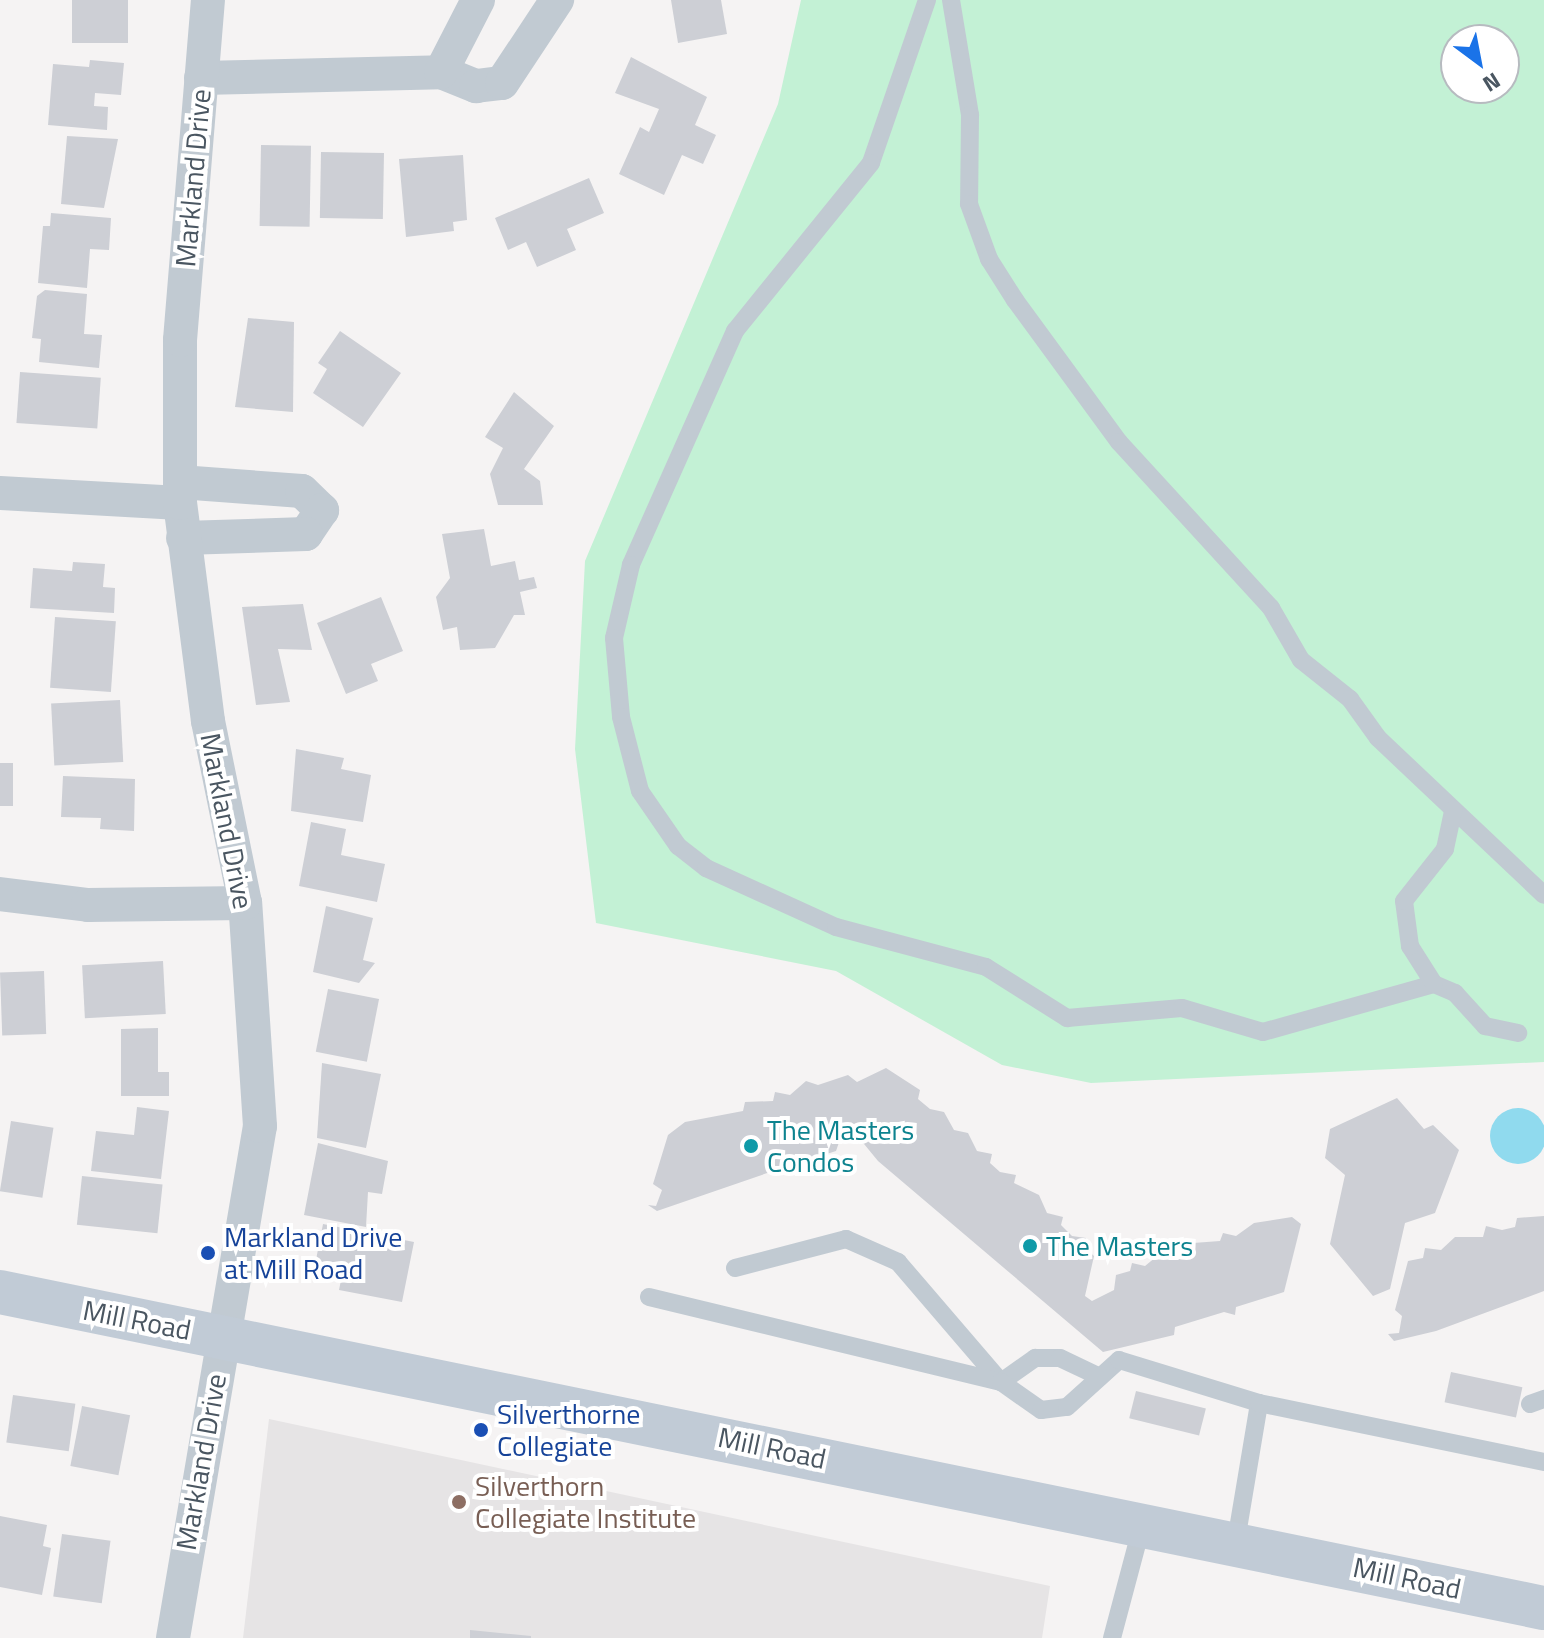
<!DOCTYPE html>
<style>
body{margin:0}
#map{position:relative;width:1544px;height:1638px;overflow:hidden;background:#f5f3f3;font-family:"Titillium Web",sans-serif}
div>[style]{position:absolute}
[style*='--x']{left:calc(var(--x)*1px);top:calc(var(--y)*1px);width:calc(var(--w)*1px);rotate:calc(var(--a)*1deg)}
.education>*{inset:0;background:#e6e4e5}
.green>*{inset:0;background:#c3f1d5}
.water>*{inset:0;background:#90daee}
.round{border-radius:50%}
.building>*{inset:0;background:#cdcfd5;transform-origin:0 0}
.lane>*{height:18px;margin:-9px;padding:0 9px;transform-origin:9px;border-radius:9px;background:#c1cad2}
.street>*{height:34px;margin:-17px;padding:0 17px;transform-origin:17px;border-radius:17px;background:#c1cad2}
.secondary>*{height:44px;margin:-22px;padding:0 22px;transform-origin:22px;border-radius:22px;background:#c1cbd6}
.dots>*{width:22px;height:22px;translate:-50% -50%;box-sizing:border-box;border:4px solid #fff;border-radius:50%}
span{translate:-50% -50%;white-space:nowrap;text-align:center;line-height:1.15;-webkit-text-stroke:8px #fff;paint-order:stroke}
.street-label{font-size:28px;color:#4a5661}
.culture-label{font-size:28px;color:#0d838f}
.left{translate:0 -50%;text-align:left}
.transit-label{font-size:28px;color:#164399}
.education-label{font-size:28px;color:#785e54}
.north{position:absolute;left:1440px;top:24px;width:80px;height:80px;box-sizing:border-box;background:#fff;border:2px solid #b7bbc0;border-radius:50%;rotate:148deg;font-size:22px;font-weight:700;line-height:32px;text-align:center;color:#4a5661}
.north::after{content:'';display:block;margin:auto;width:28px;height:36px;background:#1a73e8;clip-path:polygon(50% 0,100% 100%,50% 72%,0 100%)}
</style>
<div id="map">
<div class="education">
<div style="clip-path:polygon(269px 1419px,1050px 1586px,1042px 1638px,243px 1638px)"></div>
</div>
<div class="green">
<div style="clip-path:polygon(evenodd,801px 0,1544px 0,1544px 1062px,1091px 1083px,1002px 1065px,836px 971px,596px 923px,575px 749px,585px 561px,778px 104px,801px 0,1456px 40px,1504px 40px,1504px 88px,1456px 88px,1456px 40px)"></div>
</div>
<div class="water">
<div class="round" style="left:1490px;top:1108px;width:56px;height:56px"></div>
</div>
<div class="building">
<div style="left:72px;top:0;width:56px;height:43px"></div>
<div style="clip-path:polygon(671px 0,721px 0,727px 34px,678px 43px)"></div>
<div style="clip-path:polygon(631px 57px,707px 97px,695px 125px,716px 135px,703px 164px,682px 155px,664px 195px,619px 174px,640px 127px,649px 132px,659px 109px,615px 93px)"></div>
<div style="clip-path:polygon(90px 60px,124px 63px,121px 95px,95px 93px,94px 106px,108px 107px,107px 130px,48px 125px,53px 64px,89px 67px)"></div>
<div style="clip-path:polygon(67px 136px,118px 139px,104px 208px,61px 204px)"></div>
<div style="left:261px;top:145px;width:50px;height:81px;rotate:1deg"></div>
<div style="left:321px;top:152px;width:63px;height:66px;rotate:1deg"></div>
<div style="clip-path:polygon(463px 155px,467px 220px,453px 222px,454px 231px,406px 237px,399px 159px)"></div>
<div style="clip-path:polygon(589px 178px,604px 213px,567px 229px,576px 250px,537px 267px,526px 242px,508px 250px,495px 218px)"></div>
<div style="clip-path:polygon(51px 213px,111px 218px,109px 250px,90px 249px,87px 288px,38px 283px,43px 226px,50px 226px)"></div>
<div style="clip-path:polygon(45px 290px,87px 294px,84px 334px,102px 335px,99px 368px,39px 362px,41px 339px,32px 338px,37px 296px)"></div>
<div style="clip-path:polygon(248px 318px,294px 322px,293px 412px,235px 407px)"></div>
<div style="clip-path:polygon(340px 331px,401px 373px,363px 427px,313px 393px,327px 369px,318px 363px)"></div>
<div style="left:20px;top:372px;width:81px;height:51px;rotate:4deg"></div>
<div style="clip-path:polygon(514px 392px,554px 426px,524px 469px,540px 481px,543px 505px,498px 505px,490px 474px,503px 448px,485px 437px)"></div>
<div style="clip-path:polygon(484px 529px,491px 566px,515px 561px,519px 580px,534px 577px,537px 588px,520px 592px,525px 615px,514px 615px,495px 648px,460px 650px,457px 627px,443px 630px,436px 597px,450px 578px,442px 534px)"></div>
<div style="clip-path:polygon(73px 562px,105px 564px,103px 587px,115px 588px,114px 613px,30px 608px,33px 568px,72px 571px)"></div>
<div style="clip-path:polygon(381px 597px,403px 651px,371px 664px,378px 681px,346px 694px,317px 623px)"></div>
<div style="clip-path:polygon(303px 604px,312px 650px,278px 649px,290px 702px,256px 705px,242px 607px)"></div>
<div style="left:55px;top:617px;width:61px;height:71px;rotate:4deg"></div>
<div style="left:120px;top:700px;width:62px;height:69px;rotate:87deg"></div>
<div style="clip-path:polygon(296px 749px,344px 758px,341px 769px,371px 775px,363px 822px,291px 811px)"></div>
<div style="left:0;top:763px;width:13px;height:43px"></div>
<div style="clip-path:polygon(63px 776px,135px 779px,134px 831px,100px 829px,101px 818px,61px 817px)"></div>
<div style="clip-path:polygon(311px 822px,346px 829px,341px 855px,385px 864px,377px 902px,299px 886px)"></div>
<div style="clip-path:polygon(326px 906px,373px 918px,363px 960px,375px 963px,359px 983px,313px 972px)"></div>
<div style="left:163px;top:961px;width:53px;height:81px;rotate:87deg"></div>
<div style="left:44px;top:971px;width:63px;height:44px;rotate:88deg"></div>
<div style="left:328px;top:989px;width:52px;height:64px;rotate:11deg"></div>
<div style="clip-path:polygon(158px 1028px,158px 1072px,169px 1072px,169px 1096px,121px 1096px,121px 1029px)"></div>
<div style="clip-path:polygon(322px 1063px,381px 1074px,366px 1148px,317px 1138px)"></div>
<div style="clip-path:polygon(886px 1068px,920px 1090px,918px 1099px,930px 1109px,944px 1112px,954px 1130px,968px 1133px,977px 1151px,992px 1154px,990px 1163px,1000px 1172px,1016px 1175px,1014px 1183px,1039px 1195px,1047px 1213px,1063px 1217px,1061px 1225px,1072px 1236px,1086px 1238px,1084px 1247px,1094px 1256px,1085px 1296px,1092px 1301px,1114px 1290px,1116px 1275px,1130px 1271px,1132px 1263px,1145px 1266px,1162px 1252px,1175px 1256px,1193px 1243px,1220px 1241px,1223px 1233px,1236px 1236px,1254px 1223px,1292px 1217px,1301px 1224px,1284px 1292px,1236px 1307px,1235px 1315px,1224px 1312px,1175px 1327px,1174px 1335px,1103px 1352px,878px 1161px,846px 1122px,836px 1151px,789px 1166px,788px 1173px,776px 1170px,657px 1211px,648px 1205px,656px 1206px,662px 1190px,653px 1184px,668px 1135px,685px 1122px,743px 1111px,745px 1102px,773px 1101px,775px 1092px,790px 1095px,806px 1081px,818px 1085px,848px 1075px,857px 1082px)"></div>
<div style="clip-path:polygon(1397px 1098px,1424px 1129px,1433px 1125px,1459px 1150px,1435px 1213px,1405px 1223px,1390px 1289px,1373px 1296px,1330px 1244px,1345px 1175px,1325px 1158px,1330px 1129px)"></div>
<div style="clip-path:polygon(137px 1107px,169px 1111px,161px 1179px,91px 1171px,96px 1131px,134px 1135px)"></div>
<div style="left:11px;top:1121px;width:43px;height:71px;rotate:9deg"></div>
<div style="clip-path:polygon(318px 1143px,388px 1161px,382px 1194px,368px 1192px,366px 1227px,304px 1215px)"></div>
<div style="left:82px;top:1176px;width:81px;height:49px;rotate:6deg"></div>
<div style="clip-path:polygon(1544px 1216px,1544px 1291px,1436px 1331px,1394px 1341px,1388px 1334px,1399px 1333px,1402px 1316px,1395px 1310px,1408px 1261px,1423px 1258px,1425px 1248px,1441px 1250px,1455px 1237px,1483px 1237px,1486px 1226px,1502px 1230px,1515px 1227px,1517px 1218px)"></div>
<div style="clip-path:polygon(323px 1224px,414px 1242px,402px 1302px,339px 1290px,341px 1280px,313px 1275px)"></div>
<div style="left:1451px;top:1372px;width:73px;height:31px;rotate:12deg"></div>
<div style="left:1136px;top:1391px;width:72px;height:28px;rotate:14deg"></div>
<div style="left:13px;top:1395px;width:63px;height:48px;rotate:8deg"></div>
<div style="left:82px;top:1406px;width:49px;height:61px;rotate:11deg"></div>
<div style="clip-path:polygon(0 1516px,47px 1525px,43px 1546px,51px 1548px,42px 1595px,0 1587px)"></div>
<div style="left:62px;top:1534px;width:49px;height:63px;rotate:8deg"></div>
<div style="clip-path:polygon(470px 1630px,531px 1636px,531px 1638px,470px 1638px)"></div>
</div>
<div class="lane">
<div style="--x:927;--y:0;--w:172;--a:109"></div>
<div style="--x:871;--y:163;--w:216;--a:129"></div>
<div style="--x:735;--y:331;--w:256;--a:114"></div>
<div style="--x:631;--y:565;--w:75;--a:103.1"></div>
<div style="--x:614;--y:638;--w:79;--a:84.9"></div>
<div style="--x:621;--y:717;--w:76;--a:75.6"></div>
<div style="--x:640;--y:791;--w:67;--a:55.4"></div>
<div style="--x:678;--y:846;--w:36;--a:38"></div>
<div style="--x:706;--y:868;--w:143;--a:24.4"></div>
<div style="--x:836;--y:927;--w:155;--a:14.9"></div>
<div style="--x:986;--y:967;--w:96;--a:32.2"></div>
<div style="--x:1067;--y:1018;--w:115;--a:-5"></div>
<div style="--x:1182;--y:1008;--w:84;--a:16.5"></div>
<div style="--x:1263;--y:1032;--w:178;--a:-15.7"></div>
<div style="--x:1434;--y:984;--w:23;--a:23"></div>
<div style="--x:1455;--y:993;--w:45;--a:47.7"></div>
<div style="--x:1485;--y:1026;--w:34;--a:12"></div>
<div style="--x:951;--y:0;--w:117;--a:80.6"></div>
<div style="--x:970;--y:115;--w:89;--a:90.6"></div>
<div style="--x:969;--y:204;--w:59;--a:70"></div>
<div style="--x:989;--y:259;--w:49;--a:57.6"></div>
<div style="--x:1015;--y:300;--w:176;--a:53.8"></div>
<div style="--x:1119;--y:442;--w:225;--a:47.5"></div>
<div style="--x:1271;--y:608;--w:60;--a:60"></div>
<div style="--x:1301;--y:660;--w:63;--a:38.5"></div>
<div style="--x:1350;--y:699;--w:48;--a:54.3"></div>
<div style="--x:1378;--y:738;--w:228;--a:43.4"></div>
<div style="--x:1434;--y:984;--w:45;--a:-122.3"></div>
<div style="--x:1410;--y:946;--w:45;--a:-97.6"></div>
<div style="--x:1404;--y:901;--w:66;--a:-51.7"></div>
<div style="--x:1445;--y:849;--w:40;--a:-78"></div>
<div style="--x:735;--y:1268;--w:115;--a:-14.6"></div>
<div style="--x:846;--y:1239;--w:57;--a:23.9"></div>
<div style="--x:898;--y:1262;--w:158;--a:49.4"></div>
<div style="--x:1001;--y:1382;--w:42;--a:-35.2"></div>
<div style="--x:1035;--y:1358;--w:25;--a:0"></div>
<div style="--x:1060;--y:1358;--w:44;--a:25.4"></div>
<div style="--x:649;--y:1297;--w:362;--a:13.6"></div>
<div style="--x:1001;--y:1382;--w:49;--a:35"></div>
<div style="--x:1041;--y:1410;--w:26;--a:-7"></div>
<div style="--x:1067;--y:1407;--w:70;--a:-42.1"></div>
<div style="--x:1119;--y:1360;--w:146;--a:17.1"></div>
<div style="--x:1530;--y:1404;--w:15;--a:-20"></div>
<div style="--x:1236;--y:1541;--w:140;--a:-80.5"></div>
<div style="--x:1259;--y:1403;--w:291;--a:11.7"></div>
<div style="--x:1112;--y:1638;--w:117;--a:-75.1"></div>
</div>
<div class="street">
<div style="--x:441;--y:72;--w:38;--a:22"></div>
<div style="--x:476;--y:86;--w:26;--a:-7"></div>
<div style="--x:502;--y:83;--w:100;--a:-56.5"></div>
<div style="--x:201;--y:78;--w:240;--a:-1.4"></div>
<div style="--x:441;--y:72;--w:81;--a:-62.8"></div>
<div style="--x:180;--y:482;--w:122;--a:4.2"></div>
<div style="--x:302;--y:491;--w:28;--a:44"></div>
<div style="--x:322;--y:510;--w:29;--a:124"></div>
<div style="--x:306;--y:534;--w:123;--a:178.1"></div>
<div style="--x:0;--y:493;--w:180;--a:3.2"></div>
<div style="--x:0;--y:894;--w:89;--a:7.1"></div>
<div style="--x:88;--y:905;--w:157;--a:-0.7"></div>
<div style="--x:173;--y:1638;--w:519;--a:-80.36"></div>
<div style="--x:260;--y:1126;--w:224;--a:-93.8"></div>
<div style="--x:245;--y:903;--w:186;--a:-101.5"></div>
<div style="--x:208;--y:721;--w:220;--a:-97.3"></div>
<div style="--x:180;--y:503;--w:163;--a:-90"></div>
<div style="--x:180;--y:340;--w:341;--a:-85.3"></div>
</div>
<div class="secondary">
<div style="--x:0;--y:1292;--w:1576;--a:11.57"></div>
</div>
<div class="dots">
<div style="left:751px;top:1146px;background:#0f9aa8"></div>
<div style="left:1030px;top:1246px;background:#0f9aa8"></div>
<div style="left:208px;top:1253px;background:#1a4fb4"></div>
<div style="left:481px;top:1430px;background:#1a4fb4"></div>
<div style="left:459px;top:1502px;background:#8d6e63"></div>
</div>
<div class="street-label">
<span style="left:193px;top:178px;rotate:-85deg">Markland Drive</span>
<span style="left:227px;top:821px;rotate:79deg">Markland Drive</span>
<span style="left:137px;top:1320px;rotate:11deg">Mill Road</span>
<span style="left:772px;top:1448px;rotate:12deg">Mill Road</span>
<span style="left:201px;top:1462px;rotate:-80deg">Markland Drive</span>
<span style="left:1407px;top:1578px;rotate:12deg">Mill Road</span>
</div>
<div class="culture-label">
<span class="left" style="left:767px;top:1146px">The Masters<br>Condos</span>
<span class="left" style="left:1046px;top:1246px">The Masters</span>
</div>
<div class="transit-label">
<span class="left" style="left:224px;top:1253px">Markland Drive<br>at Mill Road</span>
<span class="left" style="left:497px;top:1430px">Silverthorne<br>Collegiate</span>
</div>
<div class="education-label">
<span class="left" style="left:475px;top:1502px">Silverthorn<br>Collegiate Institute</span>
</div>
<div class="north">N</div>
</div>
